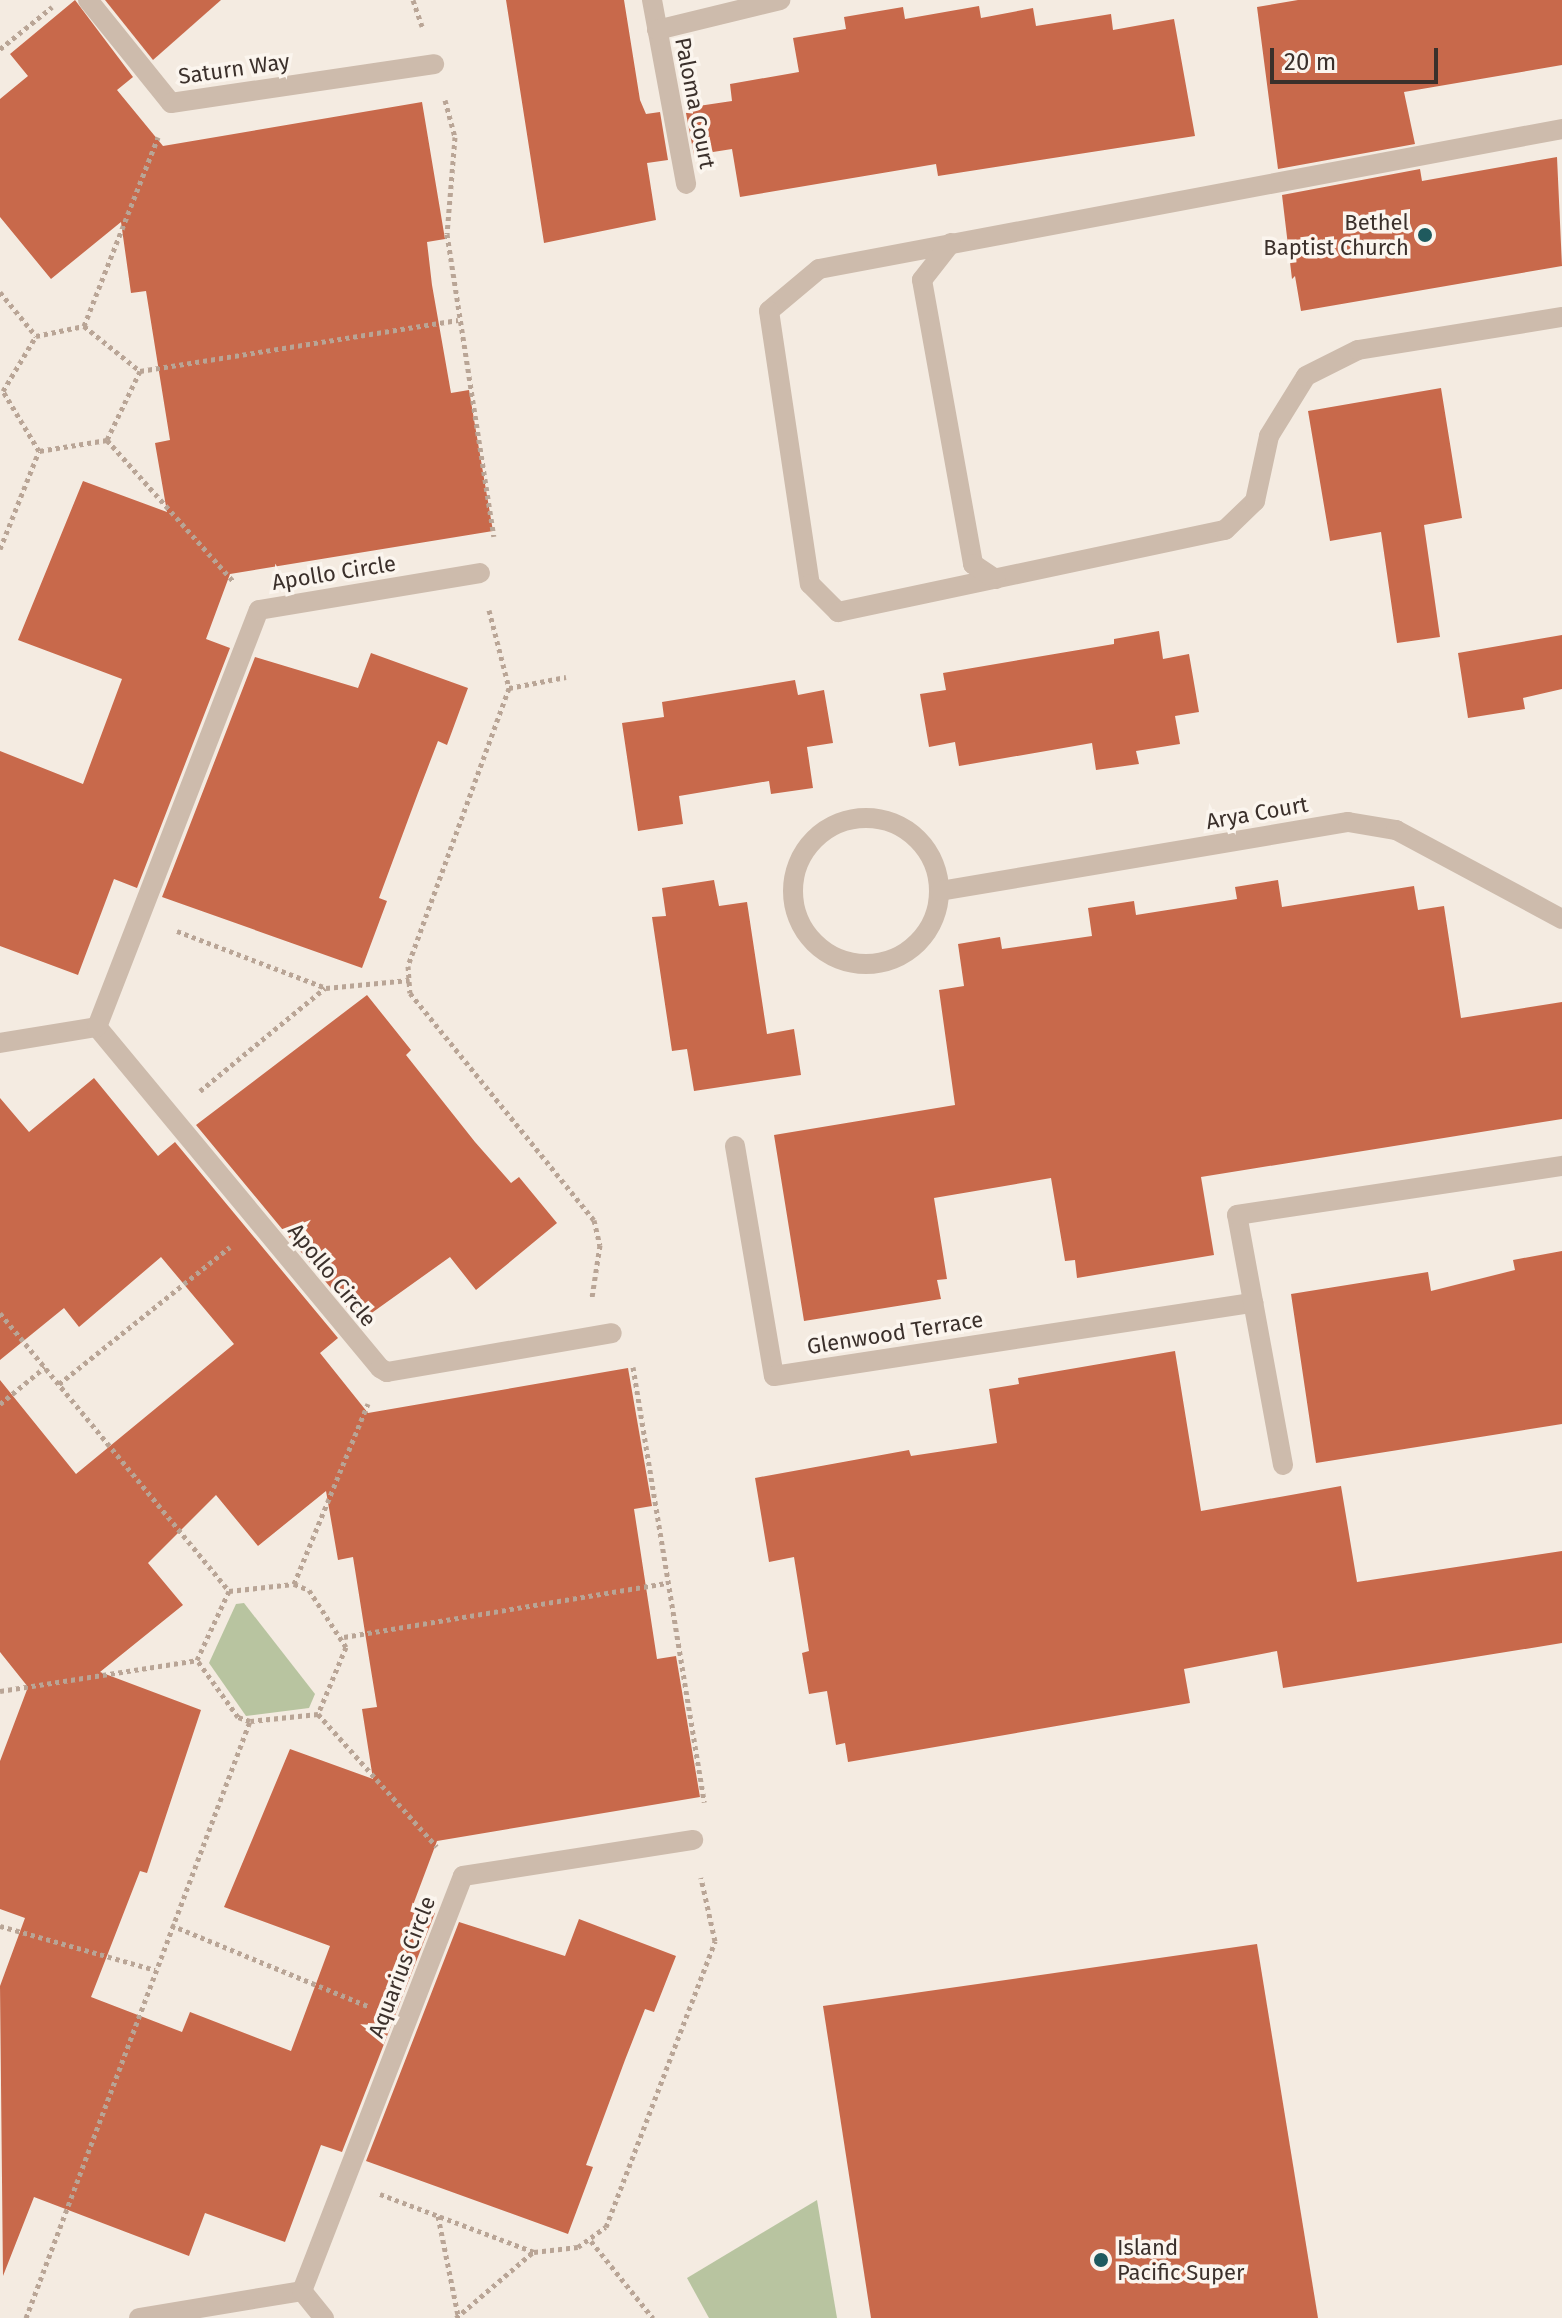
<!DOCTYPE html>
<style>
body{margin:0}
#map{position:relative;width:1562px;height:2318px;overflow:hidden;background:#f4ebe1;font-family:"Fira Sans",sans-serif}
div>[style]{position:absolute}
[style*='--x']{left:calc(var(--x)*1px);top:calc(var(--y)*1px);width:calc(var(--w)*1px);rotate:calc(var(--a)*1deg)}
.green>*{inset:0;background:#b8c4a0}
.building>*{inset:0;background:#c8694b}
.path>*{height:5px;margin-top:-2.5px;transform-origin:0;background:repeating-linear-gradient(90deg,#b9a596 0 4px,transparent 0 8px)}
.service>*{height:20px;margin:-10px;padding:0 10px;transform-origin:10px;border-radius:10px;background:#cdbbac}
.minor>*{height:20px;margin:-10px;padding:0 10px;transform-origin:10px;border-radius:10px;background:#cdbbac}
.minor>.ring{margin:-10px;padding:0;box-sizing:content-box;background:none;border:20px solid #cdbbac;border-radius:50%}
.dots>*{width:22px;height:22px;translate:-50% -50%;box-sizing:border-box;border:4px solid #fbf5ee;border-radius:50%}
span{translate:-50% -50%;white-space:nowrap;text-align:center;line-height:1.15;-webkit-text-stroke:7px #fbf5ee;paint-order:stroke}
.street-label{font-size:22px;color:#3b302b}
.poi-label{font-size:22px;color:#3b302b}
.right{translate:-100% -50%;text-align:right}
.left{translate:0 -50%;text-align:left}
.scale{position:absolute;left:1270px;top:48px;width:168px;height:36px;box-sizing:border-box;border:4px solid #3b302b;border-top:0;padding-left:10px;font-size:24px;line-height:28px;white-space:nowrap;color:#3b302b;-webkit-text-stroke:6px #fbf5ee;paint-order:stroke}
</style>
<div id="map">
<div class="green">
<div style="clip-path:polygon(244px 1603px,315px 1694px,309px 1708px,246px 1716px,209px 1663px,236px 1604px)"></div>
<div style="clip-path:polygon(817px 2200px,837px 2318px,709px 2318px,687px 2278px)"></div>
</div>
<div class="building">
<div style="clip-path:polygon(75px 0,133px 77px,117px 90px,163px 146px,422px 102px,445px 239px,427px 242px,432px 285px,451px 393px,469px 390px,493px 531px,230px 574px,206px 639px,230px 648px,137px 888px,114px 879px,78px 975px,0 946px,0 751px,83px 784px,122px 679px,18px 640px,83px 481px,167px 512px,155px 443px,170px 440px,146px 291px,131px 293px,121px 222px,51px 279px,0 217px,0 99px,28px 76px,10px 54px)"></div>
<div style="clip-path:polygon(105px 0,221px 0,153px 60px)"></div>
<div style="clip-path:polygon(506px 0,624px 0,640px 100px,646px 114px,660px 112px,668px 160px,647px 163px,656px 220px,544px 243px)"></div>
<div style="clip-path:polygon(1298px 0,1562px 0,1562px 65px,1404px 92px,1415px 144px,1278px 169px,1257px 7px)"></div>
<div style="clip-path:polygon(979px 6px,981px 18px,1033px 8px,1036px 26px,1111px 14px,1113px 30px,1174px 19px,1195px 136px,938px 176px,936px 164px,740px 197px,732px 149px,694px 155px,685px 108px,732px 101px,730px 84px,799px 72px,793px 38px,846px 29px,844px 17px,903px 7px,905px 19px)"></div>
<div style="clip-path:polygon(1557px 157px,1562px 266px,1301px 311px,1295px 276px,1292px 279px,1282px 195px,1420px 169px,1422px 181px)"></div>
<div style="clip-path:polygon(1441px 388px,1462px 518px,1424px 525px,1440px 637px,1397px 643px,1381px 532px,1330px 541px,1308px 411px)"></div>
<div style="clip-path:polygon(1159px 631px,1163px 659px,1189px 654px,1199px 712px,1175px 716px,1180px 744px,1136px 751px,1139px 764px,1096px 770px,1092px 743px,959px 766px,955px 742px,929px 747px,920px 694px,946px 690px,943px 673px,1114px 644px,1114px 639px)"></div>
<div style="clip-path:polygon(1562px 635px,1562px 689px,1523px 698px,1525px 709px,1468px 718px,1458px 653px)"></div>
<div style="clip-path:polygon(371px 653px,468px 688px,447px 745px,438px 741px,418px 793px,379px 898px,387px 901px,362px 968px,162px 897px,255px 657px,358px 688px)"></div>
<div style="clip-path:polygon(795px 680px,798px 695px,824px 690px,833px 743px,807px 747px,813px 788px,771px 794px,769px 781px,679px 796px,683px 824px,638px 831px,622px 723px,664px 717px,662px 702px)"></div>
<div style="clip-path:polygon(714px 880px,719px 906px,747px 902px,767px 1034px,794px 1029px,801px 1075px,694px 1091px,687px 1049px,672px 1051px,652px 917px,666px 916px,662px 888px)"></div>
<div style="clip-path:polygon(1278px 880px,1282px 907px,1414px 886px,1418px 910px,1444px 906px,1461px 1018px,1562px 1002px,1562px 1119px,1201px 1177px,1214px 1255px,1077px 1278px,1075px 1260px,1065px 1261px,1051px 1178px,934px 1198px,947px 1279px,937px 1280px,941px 1299px,804px 1321px,774px 1135px,955px 1105px,939px 990px,964px 986px,958px 944px,1000px 937px,1002px 949px,1092px 936px,1088px 908px,1134px 901px,1136px 915px,1237px 899px,1235px 887px)"></div>
<div style="clip-path:polygon(367px 995px,411px 1050px,406px 1055px,475px 1142px,511px 1183px,519px 1177px,557px 1223px,476px 1290px,450px 1257px,359px 1322px,196px 1125px)"></div>
<div style="clip-path:polygon(evenodd,94px 1078px,158px 1156px,175px 1142px,338px 1338px,320px 1353px,368px 1413px,628px 1368px,652px 1506px,634px 1509px,657px 1659px,676px 1656px,700px 1797px,437px 1841px,413px 1905px,435px 1913px,342px 2152px,321px 2145px,285px 2242px,205px 2213px,189px 2256px,34px 2197px,3px 2276px,0 1986px,25px 1918px,0 1909px,0 1761px,28px 1687px,0 1652px,0 1380px,76px 1474px,234px 1344px,161px 1257px,79px 1327px,64px 1308px,0 1360px,0 1098px,29px 1132px,94px 1078px,326px 1491px,338px 1560px,353px 1557px,370px 1664px,377px 1707px,362px 1709px,373px 1779px,290px 1749px,224px 1907px,330px 1946px,291px 2051px,190px 2012px,182px 2032px,91px 1997px,140px 1871px,147px 1873px,201px 1710px,100px 1672px,183px 1605px,148px 1563px,216px 1495px,258px 1546px,326px 1491px)"></div>
<div style="clip-path:polygon(1562px 1251px,1562px 1424px,1316px 1463px,1291px 1294px,1428px 1272px,1431px 1291px,1515px 1270px,1513px 1260px)"></div>
<div style="clip-path:polygon(1175px 1351px,1201px 1511px,1341px 1486px,1357px 1582px,1562px 1551px,1562px 1643px,1283px 1688px,1277px 1651px,1184px 1669px,1190px 1703px,848px 1762px,845px 1743px,836px 1745px,827px 1691px,809px 1694px,802px 1653px,809px 1651px,794px 1557px,769px 1562px,755px 1478px,909px 1450px,911px 1456px,997px 1443px,989px 1389px,1019px 1384px,1018px 1378px)"></div>
<div style="clip-path:polygon(579px 1919px,676px 1956px,654px 2012px,645px 2009px,625px 2060px,586px 2165px,593px 2167px,568px 2234px,366px 2161px,459px 1922px,565px 1956px)"></div>
<div style="clip-path:polygon(1257px 1944px,1318px 2318px,871px 2318px,823px 2006px)"></div>
</div>
<div class="path">
<div style="--x:413;--y:0;--w:28;--a:71"></div>
<div style="--x:0;--y:49;--w:67;--a:-38.9"></div>
<div style="--x:445;--y:100;--w:38;--a:75"></div>
<div style="--x:455;--y:137;--w:97;--a:94.7"></div>
<div style="--x:447;--y:234;--w:306;--a:81.2"></div>
<div style="--x:0;--y:292;--w:57;--a:50.7"></div>
<div style="--x:84;--y:326;--w:203;--a:-68.6"></div>
<div style="--x:140;--y:371;--w:76;--a:115.6"></div>
<div style="--x:107;--y:440;--w:69;--a:170.8"></div>
<div style="--x:39;--y:451;--w:70;--a:-121"></div>
<div style="--x:3;--y:391;--w:64;--a:-59"></div>
<div style="--x:36;--y:336;--w:49;--a:-11.8"></div>
<div style="--x:84;--y:326;--w:72;--a:38.8"></div>
<div style="--x:140;--y:371;--w:322;--a:-9.1"></div>
<div style="--x:107;--y:440;--w:191;--a:48.2"></div>
<div style="--x:0;--y:549;--w:105;--a:-68.3"></div>
<div style="--x:489;--y:610;--w:81;--a:75.6"></div>
<div style="--x:509;--y:688;--w:296;--a:110"></div>
<div style="--x:408;--y:966;--w:27;--a:86"></div>
<div style="--x:410;--y:993;--w:292;--a:51"></div>
<div style="--x:594;--y:1220;--w:26;--a:77"></div>
<div style="--x:600;--y:1245;--w:53;--a:98.7"></div>
<div style="--x:509;--y:688;--w:58;--a:-10.9"></div>
<div style="--x:177;--y:931;--w:160;--a:20.9"></div>
<div style="--x:326;--y:988;--w:84;--a:-5.4"></div>
<div style="--x:200;--y:1091;--w:162;--a:-39.5"></div>
<div style="--x:0;--y:1313;--w:360;--a:50.5"></div>
<div style="--x:633;--y:1367;--w:441;--a:80.7"></div>
<div style="--x:59;--y:1384;--w:219;--a:-38.7"></div>
<div style="--x:0;--y:1404;--w:58;--a:-39.4"></div>
<div style="--x:294;--y:1584;--w:16;--a:22"></div>
<div style="--x:309;--y:1590;--w:68;--a:57"></div>
<div style="--x:346;--y:1647;--w:73;--a:112.7"></div>
<div style="--x:318;--y:1714;--w:68;--a:174.1"></div>
<div style="--x:250;--y:1721;--w:13;--a:-162"></div>
<div style="--x:238;--y:1717;--w:70;--a:-125.7"></div>
<div style="--x:197;--y:1660;--w:76;--a:-65.1"></div>
<div style="--x:229;--y:1591;--w:65;--a:-6.1"></div>
<div style="--x:294;--y:1584;--w:195;--a:-67.7"></div>
<div style="--x:344;--y:1637;--w:327;--a:-9.5"></div>
<div style="--x:0;--y:1691;--w:199;--a:-8.9"></div>
<div style="--x:318;--y:1714;--w:178;--a:48.2"></div>
<div style="--x:171;--y:1925;--w:215;--a:22.4"></div>
<div style="--x:0;--y:1926;--w:161;--a:15.8"></div>
<div style="--x:380;--y:2194;--w:165;--a:20.6"></div>
<div style="--x:534;--y:2252;--w:44;--a:-6.5"></div>
<div style="--x:578;--y:2247;--w:34;--a:-36"></div>
<div style="--x:606;--y:2227;--w:306;--a:-69.1"></div>
<div style="--x:715;--y:1941;--w:65;--a:-102.5"></div>
<div style="--x:438;--y:2216;--w:101;--a:78.6"></div>
<div style="--x:591;--y:2241;--w:99;--a:51.2"></div>
<div style="--x:26;--y:2318;--w:638;--a:-69.43"></div>
<div style="--x:456;--y:2318;--w:101;--a:-40.6"></div>
</div>
<div class="service">
<div style="--x:1562;--y:129;--w:756;--a:169.33"></div>
<div style="--x:819;--y:269;--w:65;--a:140"></div>
<div style="--x:769;--y:311;--w:276;--a:81.5"></div>
<div style="--x:810;--y:584;--w:40;--a:45"></div>
<div style="--x:838;--y:612;--w:396;--a:-12"></div>
<div style="--x:1225;--y:530;--w:42;--a:-44"></div>
<div style="--x:1255;--y:501;--w:66;--a:-77.8"></div>
<div style="--x:1269;--y:436;--w:70;--a:-58.3"></div>
<div style="--x:1306;--y:376;--w:58;--a:-26.6"></div>
<div style="--x:1358;--y:350;--w:207;--a:-9.2"></div>
<div style="--x:951;--y:243;--w:47;--a:128.1"></div>
<div style="--x:922;--y:280;--w:289;--a:79.8"></div>
<div style="--x:973;--y:564;--w:27;--a:34"></div>
</div>
<div class="minor">
<div style="--x:88;--y:0;--w:132;--a:51.1"></div>
<div style="--x:171;--y:103;--w:266;--a:-8.4"></div>
<div style="--x:652;--y:0;--w:187;--a:79.5"></div>
<div style="--x:657;--y:30;--w:127;--a:-13.7"></div>
<div class="ring" style="left:793px;top:818px;width:126px;height:126px"></div>
<div style="--x:940;--y:891;--w:414;--a:-9.6"></div>
<div style="--x:1348;--y:822;--w:49;--a:9.5"></div>
<div style="--x:1396;--y:830;--w:188;--a:28.2"></div>
<div style="--x:97;--y:1027;--w:443;--a:50.3"></div>
<div style="--x:380;--y:1368;--w:8;--a:30"></div>
<div style="--x:387;--y:1372;--w:228;--a:-9.8"></div>
<div style="--x:0;--y:1043;--w:98;--a:-9.4"></div>
<div style="--x:97;--y:1027;--w:447;--a:-68.8"></div>
<div style="--x:259;--y:610;--w:224;--a:-9.5"></div>
<div style="--x:735;--y:1146;--w:233;--a:80.4"></div>
<div style="--x:774;--y:1376;--w:485;--a:-8.7"></div>
<div style="--x:1283;--y:1465;--w:254;--a:-100.4"></div>
<div style="--x:1237;--y:1215;--w:329;--a:-8.6"></div>
<div style="--x:302;--y:2291;--w:35;--a:51"></div>
<div style="--x:139;--y:2318;--w:165;--a:-9.4"></div>
<div style="--x:302;--y:2291;--w:445;--a:-68.8"></div>
<div style="--x:463;--y:1876;--w:233;--a:-8.9"></div>
</div>
<div class="dots">
<div style="left:1425px;top:235px;background:#1f5a5e"></div>
<div style="left:1101px;top:2260px;background:#1f5a5e"></div>
</div>
<div class="street-label">
<span style="left:234px;top:69px;rotate:-8deg">Saturn Way</span>
<span style="left:695px;top:103px;rotate:79deg">Paloma Court</span>
<span style="left:334px;top:573px;rotate:-9deg">Apollo Circle</span>
<span style="left:1257px;top:813px;rotate:-10deg">Arya Court</span>
<span style="left:332px;top:1275px;rotate:51deg">Apollo Circle</span>
<span style="left:895px;top:1333px;rotate:-9deg">Glenwood Terrace</span>
<span style="left:402px;top:1967px;rotate:-69deg">Aquarius Circle</span>
</div>
<div class="poi-label">
<span class="right" style="left:1409px;top:235px">Bethel<br>Baptist Church</span>
<span class="left" style="left:1117px;top:2260px">Island<br>Pacific Super</span>
</div>
<div class="scale">20 m</div>
</div>
